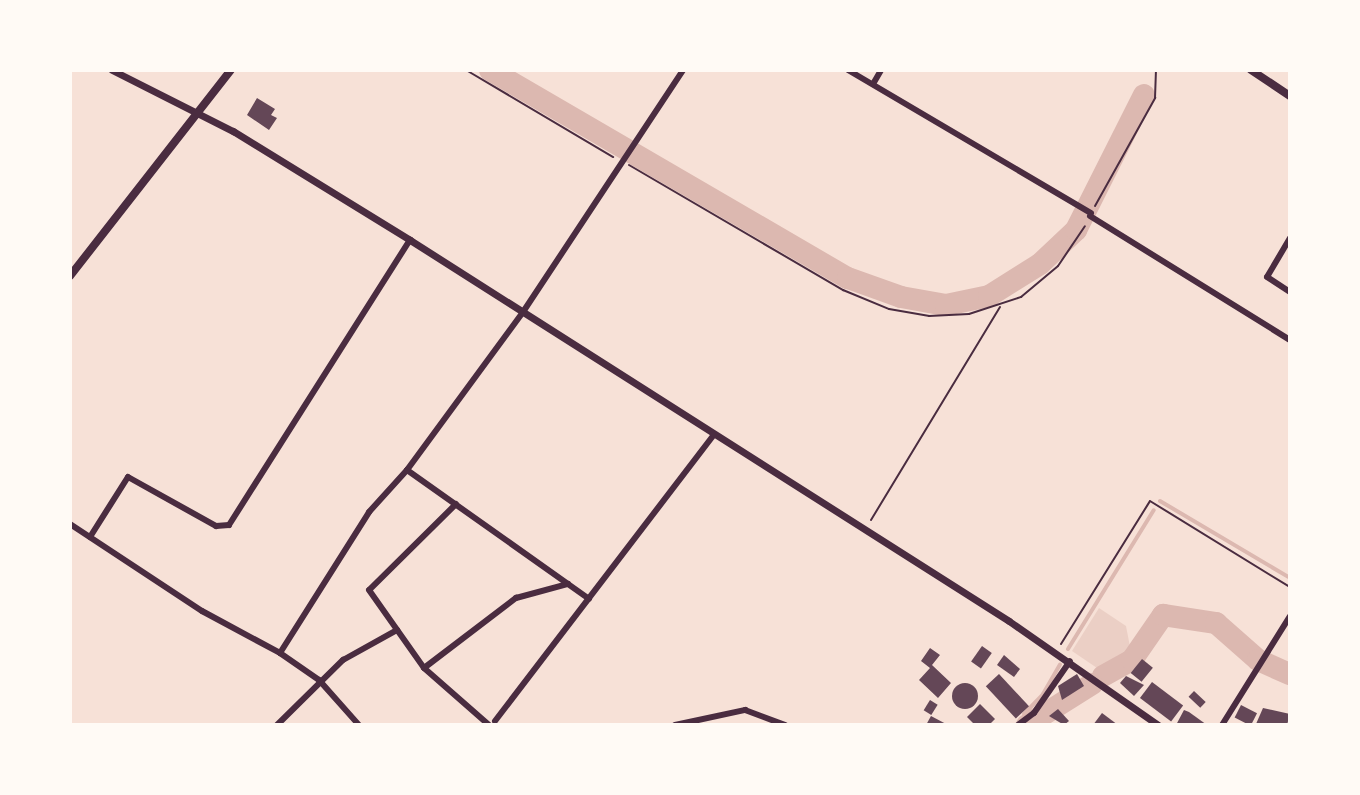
<!DOCTYPE html>
<style>
body{margin:0}
#map{position:relative;width:1360px;height:795px;overflow:hidden;background:#f7e1d7;font-family:"Titillium Web",sans-serif}
div>[style]{position:absolute}
[style*='--x']{left:calc(var(--x)*1px);top:calc(var(--y)*1px);width:calc(var(--w)*1px);rotate:calc(var(--a)*1deg)}
.green>*{inset:0;background:#ebcfc5}
.stream>*{height:4px;margin:-2px;padding:0 2px;transform-origin:2px;border-radius:2px;background:#dcb8b0}
.river>*{height:22px;margin:-11px;padding:0 11px;transform-origin:11px;border-radius:11px;background:#dcb8b0}
.building>*{inset:0;background:#644757;transform-origin:0 0}
.round{border-radius:50%}
.path>*{height:2px;margin:-1px;padding:0 1px;transform-origin:1px;border-radius:1px;background:#4a2c40}
.minor>*{height:6px;margin:-3px;padding:0 3px;transform-origin:3px;border-radius:3px;background:#4a2c40}
.tertiary>*{height:7px;margin:-3.5px;padding:0 3.5px;transform-origin:3.5px;border-radius:3.5px;background:#4a2c40}
.secondary>*{height:8px;margin:-4px;padding:0 4px;transform-origin:4px;border-radius:4px;background:#4a2c40}
span{translate:-50% -50%;white-space:nowrap;text-align:center;line-height:1.15;-webkit-text-stroke:8px #fffaf5;paint-order:stroke}
.frame{position:absolute;inset:0;border:72px solid #fffaf5;pointer-events:none}
</style>
<div id="map">
<div class="green">
<div style="clip-path:polygon(1099px 608px,1126px 626px,1131px 652px,1100px 670px,1072px 651px)"></div>
</div>
<div class="stream">
<div style="--x:1160;--y:501;--w:151;--a:30.6"></div>
<div style="--x:1068;--y:649;--w:163;--a:-58.3"></div>
<div style="--x:1024;--y:714;--w:28;--a:-46"></div>
<div style="--x:1043;--y:694;--w:34;--a:-60"></div>
</div>
<div class="river">
<div style="--x:490;--y:70;--w:414;--a:30.2"></div>
<div style="--x:848;--y:278;--w:56;--a:19.7"></div>
<div style="--x:901;--y:297;--w:46;--a:10.1"></div>
<div style="--x:946;--y:305;--w:44;--a:-11.8"></div>
<div style="--x:989;--y:296;--w:60;--a:-32.1"></div>
<div style="--x:1040;--y:264;--w:50;--a:-43.4"></div>
<div style="--x:1076;--y:230;--w:151;--a:-63.3"></div>
<div style="--x:1103;--y:676;--w:33;--a:-29"></div>
<div style="--x:1132;--y:660;--w:55;--a:-55.4"></div>
<div style="--x:1163;--y:615;--w:54;--a:8.6"></div>
<div style="--x:1216;--y:623;--w:56;--a:41.4"></div>
<div style="--x:1258;--y:660;--w:35;--a:24"></div>
<div style="--x:1027;--y:725;--w:77;--a:-32.2"></div>
</div>
<div class="building">
<div style="clip-path:polygon(257px 98px,275px 109px,271px 115px,277px 118px,269px 130px,247px 115px)"></div>
<div style="left:982px;top:646px;width:12px;height:19px;rotate:35deg"></div>
<div style="clip-path:polygon(930px 648px,940px 655px,932px 665px,951px 683px,938px 698px,919px 680px,930px 668px,921px 661px)"></div>
<div style="clip-path:polygon(1004px 655px,1020px 669px,1014px 677px,997px 665px)"></div>
<div style="left:1142px;top:659px;width:14px;height:18px;rotate:39deg"></div>
<div style="left:999px;top:674px;width:44px;height:18px;rotate:47deg"></div>
<div style="clip-path:polygon(1077px 674px,1084px 686px,1062px 700px,1058px 686px)"></div>
<div style="clip-path:polygon(1126px 676px,1144px 685px,1134px 696px,1120px 683px)"></div>
<div style="left:1152px;top:682px;width:39px;height:20px;rotate:37deg"></div>
<div class="round" style="left:952px;top:683px;width:26px;height:26px"></div>
<div style="left:1194px;top:691px;width:16px;height:8px;rotate:43deg"></div>
<div style="left:930px;top:700px;width:9px;height:12px;rotate:32deg"></div>
<div style="clip-path:polygon(980px 704px,995px 719px,989px 725px,975px 725px,967px 717px)"></div>
<div style="left:1241px;top:705px;width:18px;height:14px;rotate:27deg"></div>
<div style="clip-path:polygon(1263px 708px,1290px 714px,1287px 725px,1256px 724px)"></div>
<div style="clip-path:polygon(1058px 709px,1069px 721px,1064px 725px,1049px 716px)"></div>
<div style="clip-path:polygon(1184px 710px,1189px 712px,1207px 725px,1176px 725px)"></div>
<div style="clip-path:polygon(1102px 713px,1118px 725px,1093px 725px)"></div>
<div style="clip-path:polygon(931px 716px,948px 725px,926px 725px)"></div>
</div>
<div class="path">
<div style="--x:466;--y:70;--w:171;--a:30.6"></div>
<div style="--x:629;--y:165;--w:248;--a:30.3"></div>
<div style="--x:843;--y:290;--w:50;--a:22.4"></div>
<div style="--x:889;--y:309;--w:41;--a:9.9"></div>
<div style="--x:929;--y:316;--w:40;--a:-2.9"></div>
<div style="--x:969;--y:314;--w:55;--a:-18.1"></div>
<div style="--x:1021;--y:297;--w:48;--a:-40"></div>
<div style="--x:1058;--y:266;--w:48;--a:-56"></div>
<div style="--x:1095;--y:206;--w:124;--a:-60.9"></div>
<div style="--x:1155;--y:98;--w:28;--a:-88"></div>
<div style="--x:871;--y:520;--w:249;--a:-58.8"></div>
<div style="--x:1061;--y:644;--w:168;--a:-58.1"></div>
<div style="--x:1150;--y:501;--w:164;--a:31.6"></div>
</div>
<div class="minor">
<div style="--x:848;--y:70;--w:282;--a:30.5"></div>
<div style="--x:873;--y:84;--w:16;--a:-60"></div>
<div style="--x:1090;--y:216;--w:235;--a:31.8"></div>
<div style="--x:1290;--y:238;--w:45;--a:120.5"></div>
<div style="--x:1267;--y:277;--w:27;--a:33"></div>
<div style="--x:407;--y:470;--w:223;--a:35.3"></div>
<div style="--x:456;--y:504;--w:122;--a:135.3"></div>
<div style="--x:369;--y:590;--w:95;--a:54.8"></div>
<div style="--x:424;--y:668;--w:86;--a:41.2"></div>
<div style="--x:70;--y:524;--w:158;--a:33.4"></div>
<div style="--x:202;--y:611;--w:89;--a:28.3"></div>
<div style="--x:280;--y:653;--w:167;--a:-57.7"></div>
<div style="--x:369;--y:512;--w:57;--a:-47.9"></div>
<div style="--x:407;--y:470;--w:196;--a:-53.7"></div>
<div style="--x:523;--y:312;--w:290;--a:-56.5"></div>
<div style="--x:90;--y:537;--w:71;--a:-57.7"></div>
<div style="--x:128;--y:477;--w:101;--a:29.1"></div>
<div style="--x:216;--y:526;--w:13;--a:-4"></div>
<div style="--x:229;--y:525;--w:338;--a:-57.6"></div>
<div style="--x:280;--y:653;--w:47;--a:34.7"></div>
<div style="--x:319;--y:680;--w:60;--a:48.4"></div>
<div style="--x:424;--y:668;--w:116;--a:-37.3"></div>
<div style="--x:516;--y:598;--w:54;--a:-15.1"></div>
<div style="--x:495;--y:721;--w:360;--a:-52.6"></div>
<div style="--x:277;--y:725;--w:93;--a:-44.6"></div>
<div style="--x:343;--y:660;--w:62;--a:-29.1"></div>
<div style="--x:675;--y:725;--w:72;--a:-12.1"></div>
<div style="--x:745;--y:710;--w:43;--a:20.6"></div>
<div style="--x:1018;--y:725;--w:20;--a:-37"></div>
<div style="--x:1034;--y:713;--w:63;--a:-55.3"></div>
<div style="--x:1222;--y:725;--w:128;--a:-58"></div>
</div>
<div class="tertiary">
<div style="--x:112;--y:70;--w:136;--a:26.8"></div>
<div style="--x:233;--y:131;--w:208;--a:31.6"></div>
<div style="--x:410;--y:240;--w:710;--a:32.46"></div>
<div style="--x:1009;--y:621;--w:182;--a:34.9"></div>
</div>
<div class="secondary">
<div style="--x:1251;--y:70;--w:47;--a:33.7"></div>
<div style="--x:70;--y:276;--w:261;--a:-52"></div>
</div>
<div class="frame"></div>
</div>
